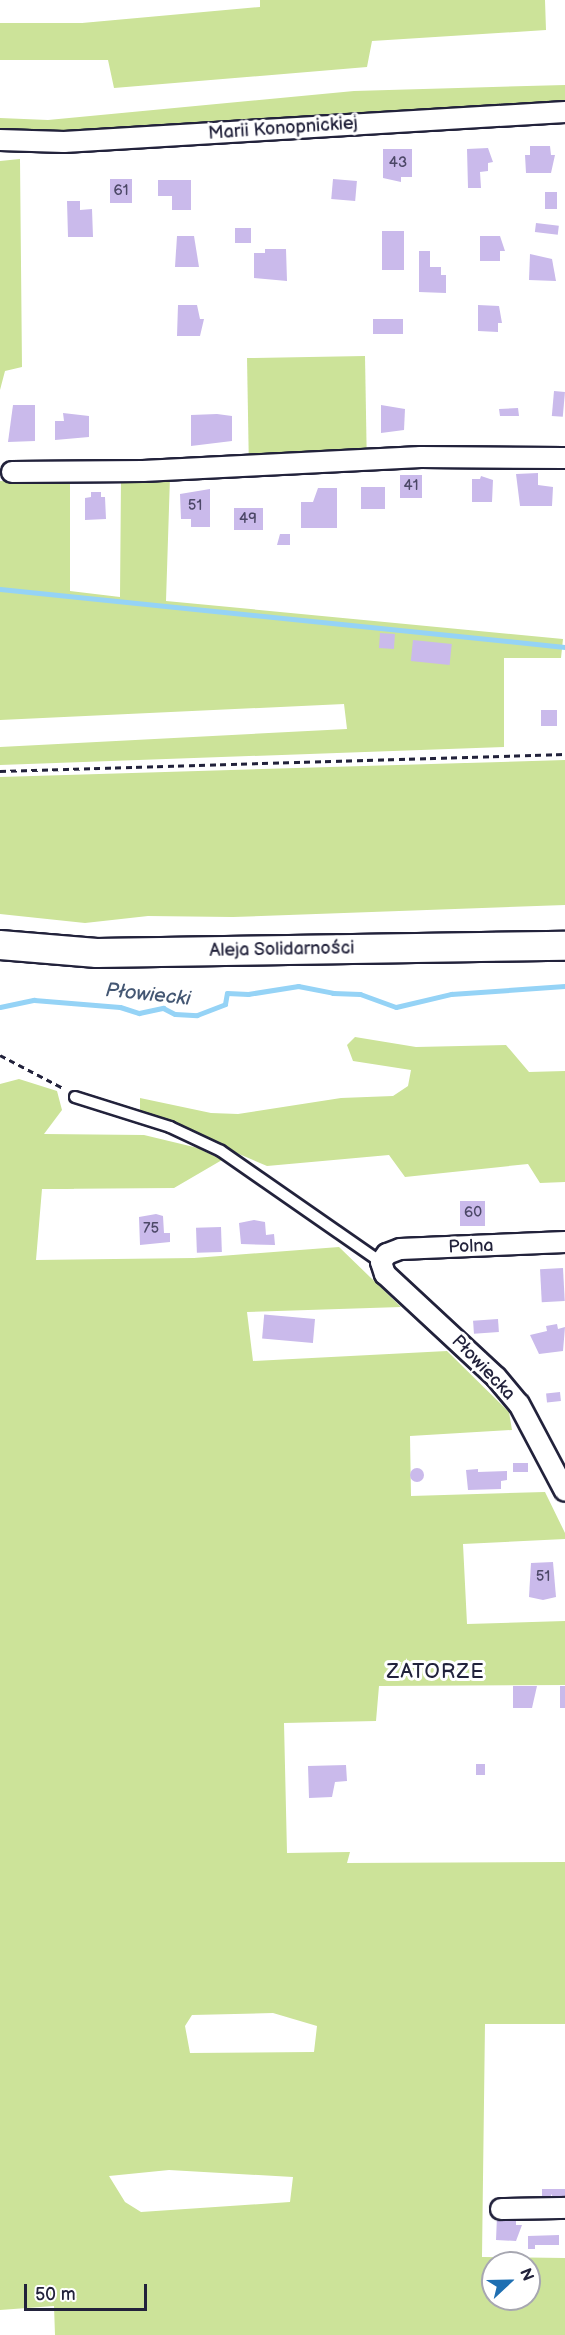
<!DOCTYPE html>
<meta charset="utf-8">
<style>
body{margin:0}
#map{position:relative;width:565px;height:2335px;overflow:hidden;background:#fff;font-family:"Balsamiq Sans",sans-serif}
div>[style]{position:absolute}
[style*='--x']{left:calc(var(--x)*1px);top:calc(var(--y)*1px);width:calc(var(--w)*1px);rotate:calc(var(--a)*1deg)}
.green>*{inset:0;background:#cce399;transform-origin:0 0}
.stream>*{height:5px;margin:-2.5px;padding:0 2.5px;transform-origin:2.5px;border-radius:2.5px;background:#95d3f6}
.building>*{inset:0;background:#cabaeb;transform-origin:0 0}
.round{border-radius:50%}
.path>*{height:3px;margin-top:-1.5px;transform-origin:0;background:repeating-linear-gradient(90deg,#22223b 0 6px,transparent 0 10.5px)}
.roads{filter:drop-shadow(2px 0 #22223b) drop-shadow(-2px 0 #22223b) drop-shadow(0 2px #22223b) drop-shadow(0 -2px #22223b)}
.service>*{height:10px;margin:-5px;padding:0 5px;transform-origin:5px;border-radius:5px;background:#fff}
.minor>*{height:20px;margin:-10px;padding:0 10px;transform-origin:10px;border-radius:10px;background:#fff}
.secondary>*{height:28px;margin:-14px;padding:0 14px;transform-origin:14px;border-radius:14px;background:#fff}
span{translate:-50% -50%;white-space:nowrap;text-align:center;line-height:1.15;-webkit-text-stroke:6px #fff;paint-order:stroke}
.number-label{font-size:15px;color:#4c4867}
.number-label span{-webkit-text-stroke-width:0}
.street-label{font-size:18px;color:#22223b}
.water-label{font-size:20px;color:#445773;font-style:italic}
.neighbourhood-label{font-size:20px;color:#22223b;letter-spacing:1.5px}
.north{position:absolute;left:481px;top:2251px;width:60px;height:60px;box-sizing:border-box;background:#fff;border:2px solid #a7a7b1;border-radius:50%;rotate:68deg;font-size:16px;font-weight:700;line-height:24px;text-align:center;color:#22223b}
.north::after{content:'';display:block;margin:auto;width:21px;height:27px;background:#1f6fb2;clip-path:polygon(50% 0,100% 100%,50% 72%,0 100%)}
.scale{position:absolute;left:24px;top:2284px;width:123px;height:27px;box-sizing:border-box;border:3px solid #22223b;border-top:0;padding-left:8px;font-size:18px;line-height:21px;white-space:nowrap;color:#22223b;-webkit-text-stroke:4px #fff;paint-order:stroke}
</style>
<div id="map">
<div class="green">
<div style="clip-path:polygon(260px 0,545px 0,546px 30px,372px 41px,367px 67px,114px 88px,108px 60px,0 60px,0 23px,82px 23px,260px 7px)"></div>
<div style="clip-path:polygon(565px 85px,565px 101px,89px 132px,0 131px,0 118px,48px 120px,354px 91px)"></div>
<div style="clip-path:polygon(20px 159px,22px 367px,5px 371px,0 390px,0 161px)"></div>
<div style="left:365px;top:356px;width:99px;height:118px;rotate:89deg"></div>
<div style="clip-path:polygon(170px 477px,166px 601px,563px 639px,561px 658px,504px 658px,504px 747px,0 765px,0 747px,347px 729px,344px 704px,0 720px,0 481px,70px 483px,70px 591px,120px 597px,121px 479px)"></div>
<div style="clip-path:polygon(565px 760px,565px 905px,233px 917px,148px 916px,85px 923px,0 914px,0 777px)"></div>
<div style="clip-path:polygon(355px 1037px,416px 1047px,506px 1045px,529px 1072px,565px 1071px,565px 1182px,540px 1183px,528px 1164px,405px 1177px,389px 1155px,267px 1166px,140px 1112px,140px 1098px,211px 1113px,238px 1114px,341px 1098px,393px 1096px,408px 1086px,411px 1070px,353px 1061px,347px 1045px)"></div>
<div style="clip-path:polygon(evenodd,19px 1079px,57px 1091px,62px 1110px,44px 1134px,144px 1135px,198px 1148px,222px 1160px,174px 1188px,42px 1189px,36px 1260px,194px 1258px,339px 1247px,401px 1307px,247px 1312px,253px 1361px,447px 1351px,509px 1412px,512px 1430px,410px 1436px,411px 1496px,545px 1492px,565px 1533px,565px 1539px,463px 1544px,467px 1624px,565px 1621px,565px 1685px,379px 1686px,376px 1721px,284px 1723px,287px 1853px,350px 1852px,347px 1863px,565px 1862px,565px 2024px,485px 2024px,482px 2257px,565px 2258px,565px 2335px,55px 2335px,54px 2306px,0 2310px,0 1084px,19px 1079px,273px 2013px,317px 2026px,314px 2052px,190px 2053px,185px 2026px,192px 2015px,273px 2013px,19px 1079px,169px 2170px,293px 2177px,290px 2202px,141px 2212px,125px 2202px,109px 2176px,169px 2170px,19px 1079px,493px 2263px,529px 2263px,529px 2299px,493px 2299px,493px 2263px)"></div>
</div>
<div class="stream">
<div style="--x:0;--y:589;--w:568;--a:5.86"></div>
<div style="--x:0;--y:1007;--w:35;--a:-12"></div>
<div style="--x:34;--y:1000;--w:86;--a:4.7"></div>
<div style="--x:120;--y:1007;--w:20;--a:18"></div>
<div style="--x:139;--y:1013;--w:25;--a:-12"></div>
<div style="--x:163;--y:1008;--w:13;--a:27"></div>
<div style="--x:175;--y:1014;--w:22;--a:3"></div>
<div style="--x:197;--y:1015;--w:30;--a:-21"></div>
<div style="--x:225;--y:1004;--w:11;--a:-80"></div>
<div style="--x:227;--y:993;--w:21;--a:3"></div>
<div style="--x:248;--y:994;--w:51;--a:-9.1"></div>
<div style="--x:298;--y:986;--w:36;--a:11"></div>
<div style="--x:333;--y:993;--w:27;--a:2"></div>
<div style="--x:360;--y:994;--w:38;--a:20"></div>
<div style="--x:396;--y:1007;--w:57;--a:-13.3"></div>
<div style="--x:451;--y:994;--w:114;--a:-4"></div>
</div>
<div class="building">
<div style="clip-path:polygon(530px 146px,550px 146px,551px 155px,555px 155px,551px 173px,526px 173px,525px 155px,530px 155px)"></div>
<div style="clip-path:polygon(488px 148px,493px 162px,488px 163px,488px 171px,480px 172px,481px 188px,468px 188px,467px 149px)"></div>
<div style="clip-path:polygon(383px 149px,412px 149px,412px 177px,401px 177px,401px 182px,383px 178px)"></div>
<div style="left:110px;top:179px;width:22px;height:24px"></div>
<div style="left:333px;top:179px;width:24px;height:20px;rotate:5deg"></div>
<div style="clip-path:polygon(158px 180px,191px 180px,191px 210px,172px 210px,172px 196px,158px 196px)"></div>
<div style="left:545px;top:192px;width:12px;height:17px"></div>
<div style="clip-path:polygon(67px 201px,80px 201px,80px 210px,92px 209px,93px 237px,68px 237px)"></div>
<div style="left:536px;top:223px;width:23px;height:9px;rotate:7deg"></div>
<div style="left:235px;top:228px;width:16px;height:15px"></div>
<div style="left:382px;top:231px;width:22px;height:39px"></div>
<div style="clip-path:polygon(177px 236px,194px 236px,199px 267px,175px 267px)"></div>
<div style="clip-path:polygon(480px 236px,500px 236px,505px 251px,500px 251px,500px 261px,480px 261px)"></div>
<div style="clip-path:polygon(265px 249px,286px 249px,287px 281px,254px 278px,254px 253px,265px 253px)"></div>
<div style="clip-path:polygon(419px 251px,430px 251px,430px 267px,441px 267px,441px 275px,446px 275px,446px 293px,419px 292px)"></div>
<div style="clip-path:polygon(530px 254px,552px 259px,556px 281px,529px 280px)"></div>
<div style="clip-path:polygon(178px 305px,197px 305px,200px 319px,204px 319px,200px 336px,177px 336px)"></div>
<div style="clip-path:polygon(478px 305px,499px 306px,502px 323px,498px 323px,498px 332px,478px 331px)"></div>
<div style="left:373px;top:319px;width:30px;height:15px"></div>
<div style="left:554px;top:391px;width:11px;height:25px;rotate:5deg"></div>
<div style="clip-path:polygon(13px 405px,35px 405px,35px 441px,8px 442px)"></div>
<div style="clip-path:polygon(381px 405px,405px 409px,404px 430px,381px 433px)"></div>
<div style="clip-path:polygon(518px 408px,519px 416px,500px 416px,499px 409px)"></div>
<div style="clip-path:polygon(63px 413px,89px 416px,89px 437px,55px 440px,55px 421px,64px 421px)"></div>
<div style="clip-path:polygon(217px 414px,232px 416px,232px 441px,191px 446px,191px 415px)"></div>
<div style="clip-path:polygon(538px 473px,538px 485px,553px 487px,552px 506px,520px 506px,516px 474px)"></div>
<div style="left:400px;top:475px;width:22px;height:23px"></div>
<div style="clip-path:polygon(481px 476px,493px 480px,492px 502px,472px 502px,472px 479px,480px 479px)"></div>
<div style="left:361px;top:487px;width:24px;height:22px"></div>
<div style="clip-path:polygon(318px 488px,337px 488px,337px 528px,301px 528px,301px 502px,313px 502px)"></div>
<div style="clip-path:polygon(210px 489px,210px 527px,191px 527px,191px 519px,181px 519px,180px 494px)"></div>
<div style="clip-path:polygon(91px 492px,101px 492px,101px 497px,105px 497px,106px 519px,85px 520px,85px 498px,91px 497px)"></div>
<div style="left:234px;top:508px;width:29px;height:22px"></div>
<div style="clip-path:polygon(280px 534px,290px 534px,290px 545px,277px 545px)"></div>
<div style="left:380px;top:633px;width:15px;height:15px;rotate:4deg"></div>
<div style="left:413px;top:640px;width:39px;height:21px;rotate:6deg"></div>
<div style="left:541px;top:710px;width:16px;height:16px"></div>
<div style="left:460px;top:1201px;width:25px;height:25px"></div>
<div style="clip-path:polygon(156px 1214px,163px 1216px,164px 1233px,170px 1233px,170px 1242px,140px 1245px,139px 1217px)"></div>
<div style="clip-path:polygon(254px 1220px,265px 1222px,266px 1235px,274px 1234px,275px 1245px,241px 1244px,239px 1223px)"></div>
<div style="left:221px;top:1227px;width:25px;height:25px;rotate:88deg"></div>
<div style="left:563px;top:1268px;width:33px;height:23px;rotate:87deg"></div>
<div style="left:315px;top:1319px;width:24px;height:51px;rotate:95deg"></div>
<div style="left:498px;top:1319px;width:13px;height:25px;rotate:86deg"></div>
<div style="clip-path:polygon(557px 1324px,558px 1329px,565px 1327px,563px 1351px,539px 1354px,530px 1335px,547px 1331px,546px 1326px)"></div>
<div style="left:560px;top:1392px;width:9px;height:14px;rotate:84deg"></div>
<div style="left:528px;top:1463px;width:9px;height:15px;rotate:90deg"></div>
<div class="round" style="left:410px;top:1468px;width:14px;height:14px"></div>
<div style="clip-path:polygon(478px 1469px,478px 1472px,507px 1471px,507px 1480px,501px 1481px,501px 1489px,468px 1490px,466px 1470px)"></div>
<div style="clip-path:polygon(553px 1562px,556px 1597px,543px 1600px,529px 1597px,531px 1563px)"></div>
<div style="clip-path:polygon(513px 1686px,537px 1686px,532px 1708px,513px 1708px)"></div>
<div style="left:560px;top:1686px;width:5px;height:22px"></div>
<div style="left:476px;top:1764px;width:9px;height:11px"></div>
<div style="clip-path:polygon(346px 1765px,347px 1781px,335px 1782px,332px 1797px,309px 1798px,308px 1766px)"></div>
<div style="clip-path:polygon(542px 2189px,565px 2189px,565px 2200px,555px 2200px,551px 2194px,551px 2201px,542px 2200px)"></div>
<div style="clip-path:polygon(497px 2216px,516px 2216px,516px 2225px,522px 2225px,516px 2241px,496px 2240px)"></div>
<div style="clip-path:polygon(559px 2235px,559px 2245px,535px 2245px,535px 2249px,528px 2249px,528px 2236px)"></div>
</div>
<div class="path">
<div style="--x:0;--y:771;--w:565;--a:-1.72"></div>
<div style="--x:0;--y:1055;--w:73;--a:27.6"></div>
</div>
<div class="roads">
<div class="service">
<div style="--x:75;--y:1097;--w:100;--a:17.5"></div>
<div style="--x:170;--y:1127;--w:56;--a:25.2"></div>
<div style="--x:221;--y:1151;--w:195;--a:34.8"></div>
</div>
<div class="minor">
<div style="--x:0;--y:140;--w:64;--a:1.8"></div>
<div style="--x:64;--y:142;--w:502;--a:-3.43"></div>
<div style="--x:12;--y:472;--w:131;--a:-0.4"></div>
<div style="--x:143;--y:471;--w:278;--a:-2.9"></div>
<div style="--x:421;--y:457;--w:144;--a:0.4"></div>
<div style="--x:565;--y:1242;--w:165;--a:177.6"></div>
<div style="--x:400;--y:1249;--w:14;--a:159"></div>
<div style="--x:387;--y:1254;--w:10;--a:127"></div>
<div style="--x:381;--y:1262;--w:13;--a:72"></div>
<div style="--x:385;--y:1274;--w:151;--a:42.9"></div>
<div style="--x:496;--y:1377;--w:35;--a:50"></div>
<div style="--x:519;--y:1404;--w:98;--a:62.1"></div>
<div style="--x:501;--y:2209;--w:64;--a:-0.9"></div>
</div>
<div class="secondary">
<div style="--x:0;--y:945;--w:97;--a:4.7"></div>
<div style="--x:97;--y:953;--w:468;--a:-0.9"></div>
</div>
</div>
<div class="number-label">
<span style="left:398px;top:163px">43</span>
<span style="left:121px;top:191px">61</span>
<span style="left:411px;top:486px">41</span>
<span style="left:195px;top:506px">51</span>
<span style="left:248px;top:519px">49</span>
<span style="left:473px;top:1213px">60</span>
<span style="left:151px;top:1229px">75</span>
<span style="left:543px;top:1577px">51</span>
</div>
<div class="street-label">
<span style="left:283px;top:129px;rotate:-4deg">Marii Konopnickiej</span>
<span style="left:282px;top:950px;rotate:-1deg">Aleja Solidarności</span>
<span style="left:471px;top:1247px;rotate:-2deg">Polna</span>
<span style="left:483px;top:1368px;rotate:46deg">Płowiecka</span>
</div>
<div class="water-label">
<span style="left:148px;top:995px;rotate:6deg">Płowiecki</span>
</div>
<div class="neighbourhood-label">
<span style="left:436px;top:1672px">ZATORZE</span>
</div>
<div class="north">N</div>
<div class="scale">50 m</div>
</div>
